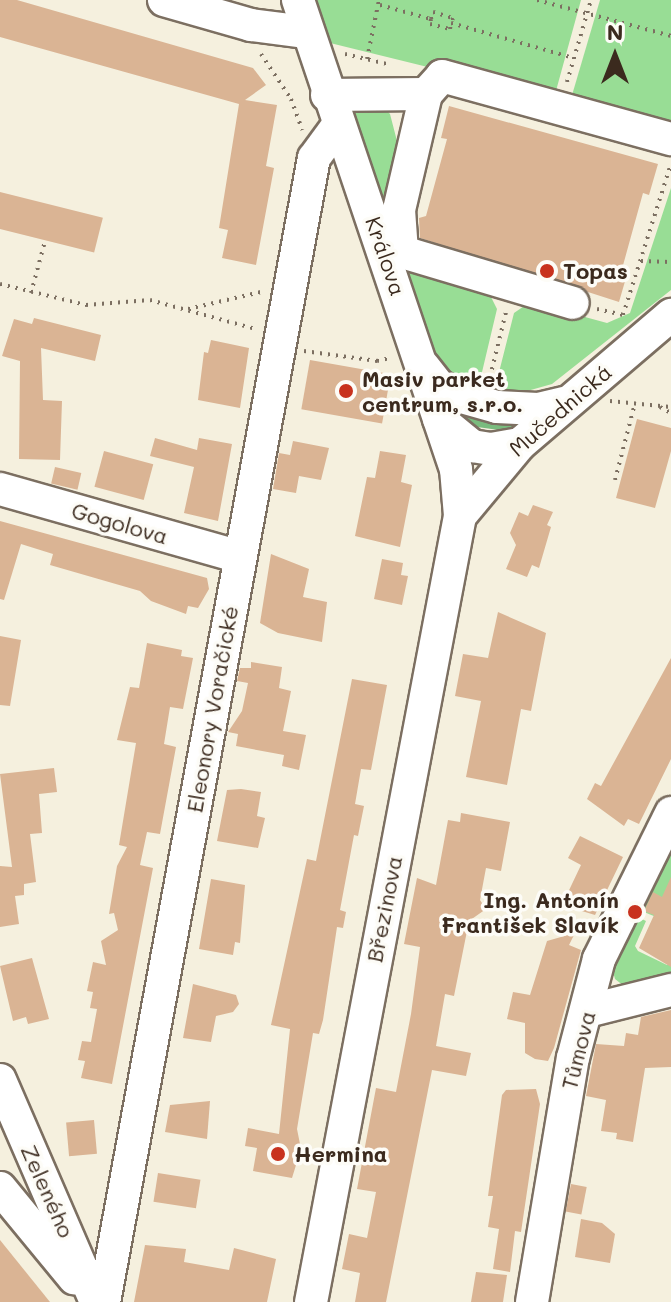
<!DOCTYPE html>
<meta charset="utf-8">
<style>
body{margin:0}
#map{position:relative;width:671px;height:1302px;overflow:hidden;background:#f5f0de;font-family:Mali,sans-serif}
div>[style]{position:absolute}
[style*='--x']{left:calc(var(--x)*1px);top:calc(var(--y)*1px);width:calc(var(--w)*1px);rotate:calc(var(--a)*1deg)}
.green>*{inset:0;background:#98dd95}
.forest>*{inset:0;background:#7abc7e}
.building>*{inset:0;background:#dab494;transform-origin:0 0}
.path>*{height:4px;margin-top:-2px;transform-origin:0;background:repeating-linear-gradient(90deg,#7c6f61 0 2px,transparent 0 8px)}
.roads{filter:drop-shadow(2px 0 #7c6f61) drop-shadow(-2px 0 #7c6f61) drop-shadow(0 2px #7c6f61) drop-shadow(0 -2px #7c6f61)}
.minor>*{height:32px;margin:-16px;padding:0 16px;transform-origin:16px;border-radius:16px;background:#fff}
.dots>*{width:22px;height:22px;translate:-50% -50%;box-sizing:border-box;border:4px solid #fdfcf7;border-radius:50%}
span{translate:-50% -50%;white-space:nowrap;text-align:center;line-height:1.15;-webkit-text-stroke:7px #fdfcf7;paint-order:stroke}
.street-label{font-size:22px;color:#3b2a1e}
.poi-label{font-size:22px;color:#3b2a1e;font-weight:700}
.left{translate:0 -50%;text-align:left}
.right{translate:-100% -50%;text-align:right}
.north{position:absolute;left:575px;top:16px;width:80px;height:80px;-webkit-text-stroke:6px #fdfcf7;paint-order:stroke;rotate:0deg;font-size:22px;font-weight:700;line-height:32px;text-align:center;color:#3b2a1e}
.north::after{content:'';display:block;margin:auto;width:28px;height:36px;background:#3b2a1e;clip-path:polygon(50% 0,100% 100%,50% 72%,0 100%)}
</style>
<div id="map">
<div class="green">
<div style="clip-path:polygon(317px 0,581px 0,554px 98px,326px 42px)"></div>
<div style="clip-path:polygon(600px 0,671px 0,671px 129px,570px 102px)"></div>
<div style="clip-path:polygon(344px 99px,382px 106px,390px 114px,397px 141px,393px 230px,488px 291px,497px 309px,478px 389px,448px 372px,429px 354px)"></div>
<div style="clip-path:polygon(671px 188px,671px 290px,552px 384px,520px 393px,494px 392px,514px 313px,530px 302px,607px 323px,630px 313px)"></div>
<div style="clip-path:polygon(671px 842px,671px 898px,666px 921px,639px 910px)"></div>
<div style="clip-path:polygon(636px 916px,646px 921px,635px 946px,638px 951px,667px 965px,671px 962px,671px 978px,624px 986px,615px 979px,612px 968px)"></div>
</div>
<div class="forest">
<div style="clip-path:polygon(448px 405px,520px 424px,506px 431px,470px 426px)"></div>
</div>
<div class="building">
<div style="clip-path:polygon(0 0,17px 0,253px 68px,266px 85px,245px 100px,277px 105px,266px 166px,274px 168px,256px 265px,222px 258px,228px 230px,219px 228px,239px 104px,0 37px)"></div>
<div style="clip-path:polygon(449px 106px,658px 164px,649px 195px,643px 193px,622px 269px,628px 271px,619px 302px,420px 238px,419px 218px,426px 216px,447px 139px,441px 138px)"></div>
<div style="left:0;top:192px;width:106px;height:36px;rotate:14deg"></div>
<div style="clip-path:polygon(34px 318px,101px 335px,95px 361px,41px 348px,43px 400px,62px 401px,60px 460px,19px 459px,20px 361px,2px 356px,14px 319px,32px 324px)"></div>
<div style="clip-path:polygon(211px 340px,249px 348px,240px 408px,198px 400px,204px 352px,208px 353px)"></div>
<div style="left:310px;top:360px;width:82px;height:50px;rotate:10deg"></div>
<div style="clip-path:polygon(637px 419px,671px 428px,671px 451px,655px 508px,616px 498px)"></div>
<div style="clip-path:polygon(155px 438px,197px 450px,199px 438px,232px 444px,218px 521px,184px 513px,194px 467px,150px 456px)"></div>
<div style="clip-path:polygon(293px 441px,329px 448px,321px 480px,299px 476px,296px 493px,273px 489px,279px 453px,290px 455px)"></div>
<div style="left:104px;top:451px;width:51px;height:37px;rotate:15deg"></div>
<div style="clip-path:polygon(380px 451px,406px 455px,401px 482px,412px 485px,400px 547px,355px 536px,367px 477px,375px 478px)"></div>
<div style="left:55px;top:467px;width:27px;height:17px;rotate:13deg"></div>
<div style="clip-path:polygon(533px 505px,553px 512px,547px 525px,551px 527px,539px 568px,532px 565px,527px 577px,506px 569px,516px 545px,510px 533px,519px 512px,528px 516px)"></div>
<div style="clip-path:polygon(0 521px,207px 578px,209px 589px,198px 608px,188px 606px,186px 614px,151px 601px,140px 591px,50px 565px,53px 554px,21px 544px,4px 600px,0 599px)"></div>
<div style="clip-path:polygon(271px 554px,309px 569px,303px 597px,327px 602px,322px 642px,278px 633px,260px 623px)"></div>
<div style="clip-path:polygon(382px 559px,403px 563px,401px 575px,408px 576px,402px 605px,374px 599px)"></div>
<div style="clip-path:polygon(498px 612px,546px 633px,531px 711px,521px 709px,507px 785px,466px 777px,481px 701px,455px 696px,463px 654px,488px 658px)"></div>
<div style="clip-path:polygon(0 636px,21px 640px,10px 706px,0 705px)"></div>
<div style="clip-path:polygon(147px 643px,182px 650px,181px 656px,193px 658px,183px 709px,170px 707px,164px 744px,176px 747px,160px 834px,147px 832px,140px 865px,153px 868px,112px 1084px,81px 1078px,85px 1061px,78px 1060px,82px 1041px,91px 1042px,97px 1009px,90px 1008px,93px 992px,87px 991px,93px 962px,106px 965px,101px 941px,118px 930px,114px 913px,109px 914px,117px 866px,127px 847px,119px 845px,136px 743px,117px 740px,130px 687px,139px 688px)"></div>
<div style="clip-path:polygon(671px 658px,671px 759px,639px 824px,628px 819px,624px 826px,587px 799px,595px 783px,601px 786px)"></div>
<div style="clip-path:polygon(251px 662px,282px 667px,279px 688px,291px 691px,283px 731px,306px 735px,299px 770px,282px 766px,284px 755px,236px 746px,238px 734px,228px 732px,242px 711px,248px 683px,237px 681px,240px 668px,251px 668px)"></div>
<div style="clip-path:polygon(352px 679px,387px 685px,371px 770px,361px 769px,355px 804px,364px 806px,358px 836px,354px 835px,340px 910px,346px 912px,343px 928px,337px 927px,323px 1020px,319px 1034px,313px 1033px,297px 1129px,301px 1149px,292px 1178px,253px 1171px,257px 1148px,245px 1146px,248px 1128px,279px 1134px,290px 1029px,271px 1025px,307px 859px,316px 861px)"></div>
<div style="clip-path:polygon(54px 768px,57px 792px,39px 794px,42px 833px,30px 834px,36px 882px,24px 884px,24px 895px,15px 896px,19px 924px,0 927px,0 866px,12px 867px,0 774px)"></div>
<div style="clip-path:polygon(241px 789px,261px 792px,257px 816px,265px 818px,258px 848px,217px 841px,227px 790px)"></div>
<div style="clip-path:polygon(461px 813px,510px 822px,501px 871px,486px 868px,480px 900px,486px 909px,469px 921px,454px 996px,445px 994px,436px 1046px,471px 1053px,466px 1076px,432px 1070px,386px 1302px,355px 1302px,360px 1273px,342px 1269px,349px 1234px,367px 1238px,376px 1192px,357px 1189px,376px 1088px,396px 1092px,411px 1014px,420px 947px,404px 944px,417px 878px,436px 885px,448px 820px,460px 822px)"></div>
<div style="clip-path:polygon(580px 836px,623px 857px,595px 915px,562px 905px,581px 865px,568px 858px)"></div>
<div style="clip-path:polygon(671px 877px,671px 967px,639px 948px,654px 915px,644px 911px,653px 892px,662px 897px)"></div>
<div style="clip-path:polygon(211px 879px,245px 885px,240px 943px,235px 942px,233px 955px,199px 949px)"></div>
<div style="clip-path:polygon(575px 933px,569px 945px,581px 950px,554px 1048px,548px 1061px,535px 1059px,525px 1053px,525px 1023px,507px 1019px,513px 992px,530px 995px,547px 941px)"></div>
<div style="clip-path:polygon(32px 958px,49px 1019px,28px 1024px,26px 1017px,13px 1021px,0 966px)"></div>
<div style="clip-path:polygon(193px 984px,236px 995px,239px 1004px,233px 1012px,216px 1016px,211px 1042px,183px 1038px)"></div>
<div style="clip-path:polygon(671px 1010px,671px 1067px,645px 1068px,633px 1142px,616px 1139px,617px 1133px,601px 1131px,606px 1100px,586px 1096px,596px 1044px,624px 1046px,626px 1033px,638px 1035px,641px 1017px)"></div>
<div style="clip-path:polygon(536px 1089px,540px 1104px,521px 1232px,515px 1231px,510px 1272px,493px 1269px,499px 1229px,488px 1227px,493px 1196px,488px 1196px,502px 1095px,506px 1090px)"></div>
<div style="clip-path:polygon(210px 1101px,207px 1139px,165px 1132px,170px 1105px)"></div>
<div style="left:94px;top:1120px;width:34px;height:28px;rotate:85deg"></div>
<div style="left:158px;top:1173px;width:43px;height:29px;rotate:9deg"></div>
<div style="left:571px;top:1184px;width:16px;height:28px;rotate:11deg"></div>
<div style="clip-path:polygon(581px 1219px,602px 1223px,615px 1234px,610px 1263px,575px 1257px)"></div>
<div style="clip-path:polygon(0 1240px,50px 1302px,0 1302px)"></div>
<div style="clip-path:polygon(145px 1245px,186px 1249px,184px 1262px,229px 1270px,234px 1248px,276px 1259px,267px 1302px,134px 1302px)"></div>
<div style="clip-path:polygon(476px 1272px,507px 1275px,503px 1302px,471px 1302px)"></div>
</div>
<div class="path">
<div style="--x:537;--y:0;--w:139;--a:15"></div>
<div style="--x:380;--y:5;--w:53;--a:15.4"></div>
<div style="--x:431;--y:19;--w:7;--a:-74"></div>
<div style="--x:433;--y:12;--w:21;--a:17"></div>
<div style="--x:453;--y:18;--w:5;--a:112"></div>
<div style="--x:451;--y:23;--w:128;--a:15.9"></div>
<div style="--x:431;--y:19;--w:5;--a:101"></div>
<div style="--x:430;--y:24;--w:21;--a:14"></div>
<div style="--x:450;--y:29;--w:6;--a:-81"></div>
<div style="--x:261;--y:54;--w:54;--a:56.3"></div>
<div style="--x:291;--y:99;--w:33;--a:70"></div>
<div style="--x:345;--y:54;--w:47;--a:13.4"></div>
<div style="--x:367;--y:59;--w:60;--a:-78.5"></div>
<div style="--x:567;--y:82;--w:85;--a:-73.7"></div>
<div style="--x:641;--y:261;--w:30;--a:2"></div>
<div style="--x:0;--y:284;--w:89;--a:13.7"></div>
<div style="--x:86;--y:305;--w:64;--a:-4.5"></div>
<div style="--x:150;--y:300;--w:109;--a:15.4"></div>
<div style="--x:31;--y:293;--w:54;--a:-74.9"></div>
<div style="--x:188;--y:309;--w:75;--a:-13.1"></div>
<div style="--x:597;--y:309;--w:27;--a:13"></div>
<div style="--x:623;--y:315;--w:158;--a:-72.4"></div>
<div style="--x:304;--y:351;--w:74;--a:7.8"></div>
<div style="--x:377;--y:361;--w:13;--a:-13"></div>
<div style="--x:490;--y:377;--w:67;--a:-76.2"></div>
<div style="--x:610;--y:401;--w:61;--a:5.6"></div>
<div style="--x:660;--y:407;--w:13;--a:29"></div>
<div style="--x:615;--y:480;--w:80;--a:-75.4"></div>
</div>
<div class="roads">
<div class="minor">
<div style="--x:164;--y:0;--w:91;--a:16"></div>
<div style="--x:251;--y:25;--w:54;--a:7.4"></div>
<div style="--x:298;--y:0;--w:495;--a:71.4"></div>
<div style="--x:456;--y:469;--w:47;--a:85.1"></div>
<div style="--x:460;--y:516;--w:800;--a:100.73"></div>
<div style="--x:426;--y:94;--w:24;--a:-48"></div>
<div style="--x:442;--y:76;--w:238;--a:15.4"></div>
<div style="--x:327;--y:95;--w:99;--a:-0.6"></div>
<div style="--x:426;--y:94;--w:119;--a:103.1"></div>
<div style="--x:399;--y:210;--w:42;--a:85.9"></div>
<div style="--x:402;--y:252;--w:178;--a:16.6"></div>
<div style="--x:424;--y:367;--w:23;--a:52"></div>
<div style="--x:438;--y:385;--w:20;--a:30"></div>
<div style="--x:455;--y:395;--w:44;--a:15.9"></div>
<div style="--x:497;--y:407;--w:41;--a:2.8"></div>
<div style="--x:538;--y:409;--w:27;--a:-13"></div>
<div style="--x:439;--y:419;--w:43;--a:39.3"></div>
<div style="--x:472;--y:446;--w:19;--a:9"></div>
<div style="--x:491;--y:449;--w:29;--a:-10"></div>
<div style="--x:0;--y:489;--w:249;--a:15.8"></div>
<div style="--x:460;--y:516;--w:94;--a:-50.2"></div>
<div style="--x:520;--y:444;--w:199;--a:-40.5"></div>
<div style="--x:587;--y:1011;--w:87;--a:-14"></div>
<div style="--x:0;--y:1080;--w:242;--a:66.6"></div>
<div style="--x:0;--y:1188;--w:117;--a:50.6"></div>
<div style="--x:104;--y:1302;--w:1163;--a:-79.6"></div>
<div style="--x:314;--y:158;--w:42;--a:-53.7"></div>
<div style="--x:532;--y:1302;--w:247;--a:-80.5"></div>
<div style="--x:573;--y:1058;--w:102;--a:-75.3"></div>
<div style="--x:599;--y:959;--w:163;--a:-63.7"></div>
</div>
</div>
<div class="dots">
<div style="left:547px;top:271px;background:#c8321e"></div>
<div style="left:346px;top:391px;background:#c8321e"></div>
<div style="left:635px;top:912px;background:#c8321e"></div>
<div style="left:278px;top:1154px;background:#c8321e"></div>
</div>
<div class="street-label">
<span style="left:386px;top:256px;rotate:71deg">Králova</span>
<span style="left:560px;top:410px;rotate:-41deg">Mučednická</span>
<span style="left:120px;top:523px;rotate:16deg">Gogolova</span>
<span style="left:212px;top:709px;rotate:-80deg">Eleonory Voračické</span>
<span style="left:384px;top:909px;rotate:-79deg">Březinova</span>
<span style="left:578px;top:1050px;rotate:-76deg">Tůmova</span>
<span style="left:48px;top:1191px;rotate:66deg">Zeleného</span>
</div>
<div class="poi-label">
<span class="left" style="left:563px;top:271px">Topas</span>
<span class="left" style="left:362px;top:391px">Masiv parket<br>centrum, s.r.o.</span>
<span class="right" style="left:619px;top:912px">Ing. Antonín<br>František Slavík</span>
<span class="left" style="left:294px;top:1154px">Hermina</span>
</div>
<div class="north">N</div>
</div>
